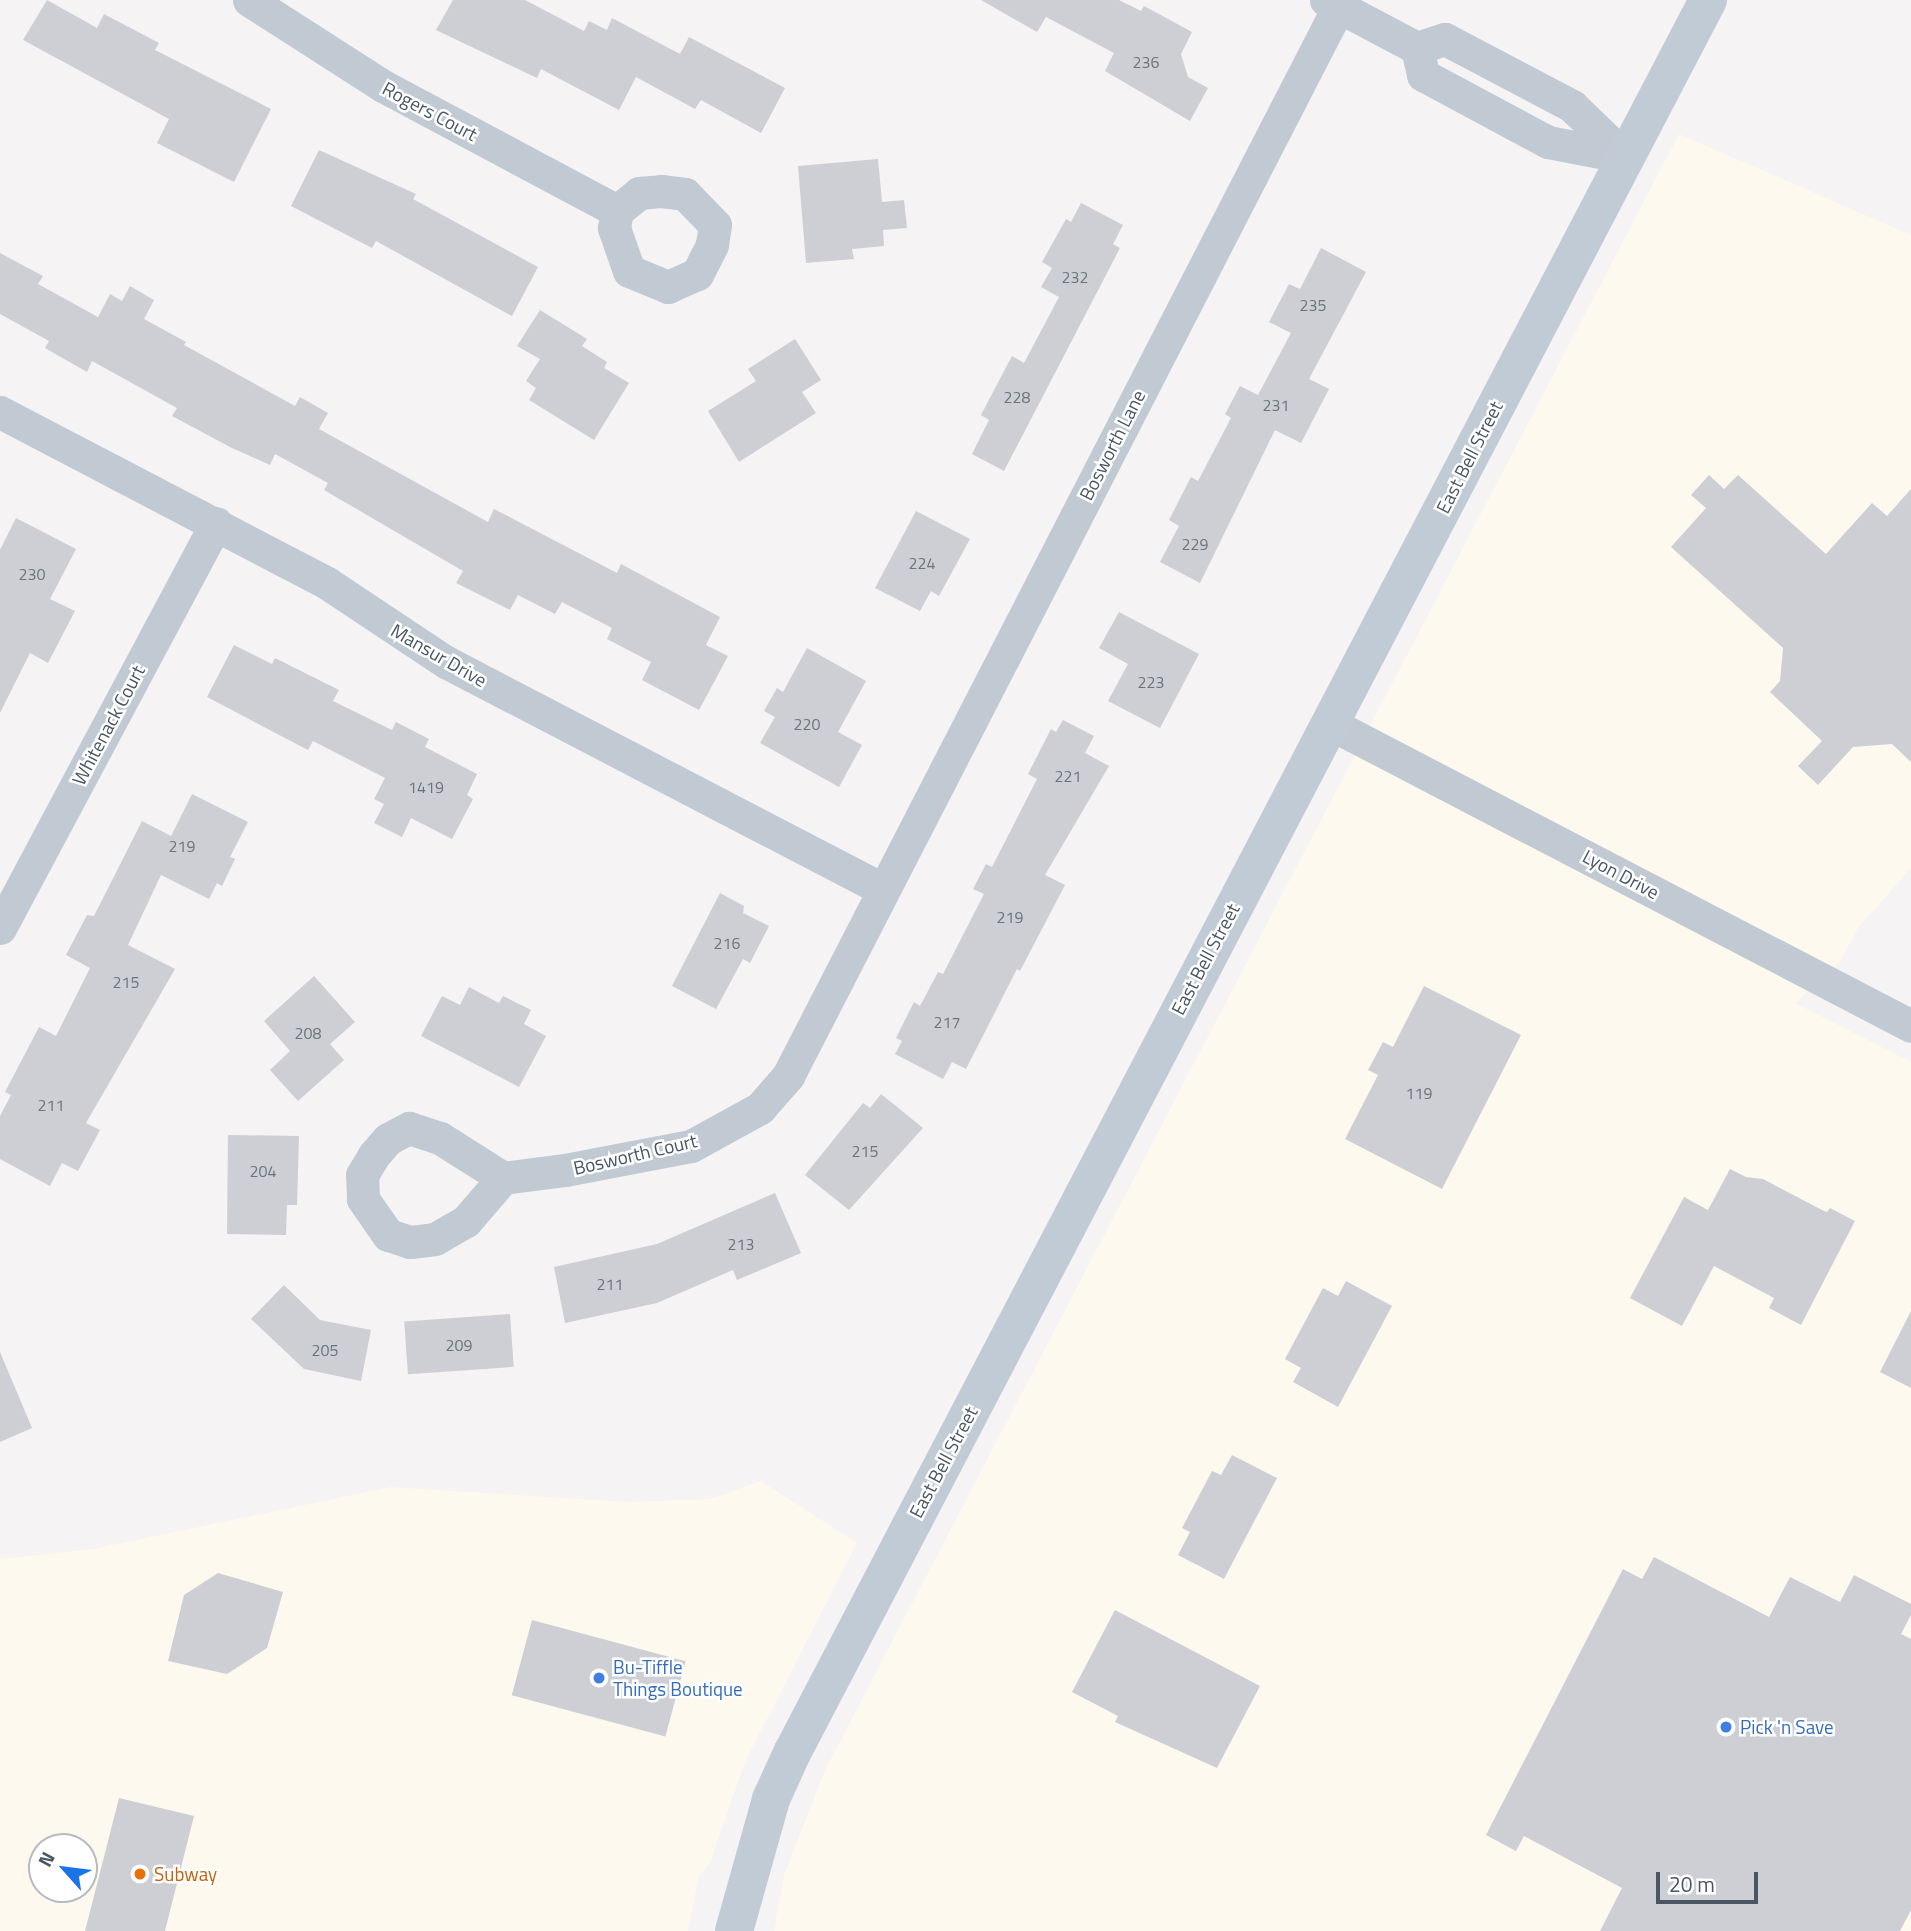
<!DOCTYPE html>
<style>
body{margin:0}
#map{position:relative;width:1911px;height:1931px;overflow:hidden;background:#f5f3f3;font-family:"Titillium Web",sans-serif}
div>[style]{position:absolute}
[style*='--x']{left:calc(var(--x)*1px);top:calc(var(--y)*1px);width:calc(var(--w)*1px);rotate:calc(var(--a)*1deg)}
.commercial>*{inset:0;background:#fdf9ef}
.building>*{inset:0;background:#cdcfd5;transform-origin:0 0}
.minor>*{height:33px;margin:-16.5px;padding:0 16.5px;transform-origin:16.5px;border-radius:16.5px;background:#c1cad2}
.secondary>*{height:38px;margin:-19px;padding:0 19px;transform-origin:19px;border-radius:19px;background:#c1cbd6}
.dots>*{width:19px;height:19px;translate:-50% -50%;box-sizing:border-box;border:4px solid #fff;border-radius:50%}
span{translate:-50% -50%;white-space:nowrap;text-align:center;line-height:1.15;-webkit-text-stroke:5px #fff;paint-order:stroke}
.number-label{font-size:16px;color:#6b747e}
.number-label span{-webkit-text-stroke-width:0}
.street-label{font-size:19px;color:#4a5661}
.shop-label{font-size:19px;color:#366cbe}
.left{translate:0 -50%;text-align:left}
.food-label{font-size:19px;color:#c56008}
.north{position:absolute;left:28px;top:1833px;width:70px;height:70px;box-sizing:border-box;background:#fff;border:2px solid #b7bbc0;border-radius:50%;rotate:298deg;font-size:19px;font-weight:700;line-height:28px;text-align:center;color:#4a5661}
.north::after{content:'';display:block;margin:auto;width:24px;height:32px;background:#1a73e8;clip-path:polygon(50% 0,100% 100%,50% 72%,0 100%)}
.scale{position:absolute;left:1656px;top:1872px;width:102px;height:32px;box-sizing:border-box;border:4px solid #4a5661;border-top:0;padding-left:9px;font-size:21px;line-height:24px;white-space:nowrap;color:#4a5661;-webkit-text-stroke:5px #fff;paint-order:stroke}
</style>
<div id="map">
<div class="commercial">
<div style="clip-path:polygon(1679px 134px,1911px 235px,1911px 868px,1858px 928px,1841px 960px,1795px 1003px,1911px 1062px,1911px 1931px,774px 1931px,784px 1875px,825px 1770px)"></div>
<div style="clip-path:polygon(evenodd,761px 1481px,857px 1543px,745px 1762px,710px 1863px,699px 1876px,688px 1931px,0 1931px,0 1559px,93px 1549px,391px 1487px,627px 1502px,710px 1499px,761px 1481px,42px 1847px,84px 1847px,84px 1889px,42px 1889px,42px 1847px)"></div>
</div>
<div class="building">
<div style="clip-path:polygon(47px 0,97px 28px,104px 14px,159px 43px,155px 50px,271px 109px,234px 182px,157px 143px,169px 119px,23px 40px)"></div>
<div style="clip-path:polygon(453px 0,525px 0,584px 31px,589px 21px,607px 30px,612px 18px,680px 54px,689px 37px,785px 88px,761px 133px,701px 100px,695px 109px,636px 77px,619px 110px,541px 69px,537px 78px,436px 30px)"></div>
<div style="clip-path:polygon(981px 0,1119px 0,1141px 11px,1144px 6px,1192px 32px,1181px 54px,1188px 77px,1208px 88px,1190px 121px,1105px 71px,1114px 53px,1046px 17px,1037px 32px)"></div>
<div style="clip-path:polygon(319px 150px,416px 194px,413px 199px,538px 267px,512px 316px,376px 241px,372px 248px,291px 206px)"></div>
<div style="clip-path:polygon(878px 159px,882px 202px,904px 200px,907px 228px,883px 230px,884px 246px,852px 249px,854px 259px,806px 263px,798px 166px)"></div>
<div style="clip-path:polygon(1081px 203px,1123px 225px,1113px 244px,1120px 248px,1004px 471px,972px 454px,989px 420px,981px 415px,1012px 356px,1024px 363px,1059px 297px,1041px 287px,1052px 268px,1042px 262px,1066px 219px,1071px 222px)"></div>
<div style="clip-path:polygon(1321px 248px,1366px 272px,1309px 379px,1329px 389px,1301px 443px,1275px 430px,1200px 583px,1160px 562px,1179px 526px,1169px 520px,1191px 477px,1198px 481px,1231px 418px,1225px 414px,1240px 386px,1258px 395px,1291px 333px,1269px 322px,1289px 284px,1300px 289px)"></div>
<div style="clip-path:polygon(0 253px,43px 276px,38px 284px,98px 317px,110px 294px,122px 301px,130px 286px,154px 300px,144px 319px,186px 342px,184px 345px,295px 406px,300px 397px,328px 413px,319px 429px,488px 522px,494px 509px,617px 573px,621px 564px,720px 617px,706px 645px,728px 656px,699px 710px,642px 680px,651px 662px,607px 639px,612px 628px,562px 602px,555px 614px,518px 595px,510px 610px,456px 583px,463px 571px,324px 490px,328px 483px,275px 454px,270px 465px,232px 448px,172px 416px,177px 408px,92px 361px,87px 372px,45px 348px,49px 341px,0 314px)"></div>
<div style="clip-path:polygon(540px 310px,587px 339px,582px 346px,607px 362px,604px 368px,629px 383px,594px 440px,529px 400px,536px 388px,526px 381px,540px 359px,517px 346px)"></div>
<div style="clip-path:polygon(795px 339px,821px 380px,802px 392px,816px 413px,739px 462px,708px 411px,756px 381px,748px 369px)"></div>
<div style="clip-path:polygon(1709px 475px,1724px 489px,1738px 475px,1826px 554px,1872px 503px,1887px 516px,1911px 489px,1911px 762px,1892px 744px,1853px 747px,1818px 785px,1798px 766px,1822px 741px,1770px 692px,1780px 681px,1783px 648px,1671px 547px,1706px 508px,1691px 495px)"></div>
<div style="clip-path:polygon(916px 511px,970px 539px,939px 596px,931px 591px,920px 611px,875px 588px)"></div>
<div style="clip-path:polygon(16px 518px,76px 549px,50px 599px,75px 611px,48px 663px,30px 653px,0 713px,0 550px)"></div>
<div style="clip-path:polygon(1119px 612px,1199px 654px,1160px 728px,1108px 701px,1128px 664px,1099px 648px)"></div>
<div style="clip-path:polygon(234px 645px,272px 664px,275px 658px,339px 690px,333px 701px,392px 730px,396px 722px,429px 739px,425px 747px,477px 774px,467px 795px,473px 799px,452px 839px,411px 818px,402px 837px,374px 823px,384px 804px,374px 799px,385px 778px,313px 741px,308px 750px,207px 697px)"></div>
<div style="clip-path:polygon(807px 648px,866px 681px,838px 732px,862px 745px,839px 787px,760px 743px,775px 717px,764px 711px,777px 688px,783px 692px)"></div>
<div style="clip-path:polygon(1063px 720px,1094px 736px,1085px 753px,1109px 766px,1045px 875px,1065px 885px,1020px 971px,1017px 969px,966px 1069px,952px 1062px,943px 1079px,895px 1054px,902px 1041px,896px 1038px,914px 1002px,920px 1006px,938px 972px,943px 974px,984px 894px,973px 889px,986px 864px,992px 867px,1037px 779px,1028px 774px,1051px 729px,1056px 732px)"></div>
<div style="clip-path:polygon(192px 794px,248px 822px,230px 857px,235px 859px,222px 886px,217px 883px,209px 899px,161px 875px,128px 945px,175px 969px,86px 1123px,100px 1130px,78px 1171px,62px 1163px,50px 1186px,0 1159px,0 1116px,11px 1095px,5px 1092px,39px 1027px,56px 1036px,90px 968px,66px 955px,87px 915px,94px 916px,142px 821px,171px 836px)"></div>
<div style="clip-path:polygon(720px 893px,744px 906px,743px 913px,769px 926px,750px 963px,743px 959px,716px 1009px,672px 986px)"></div>
<div style="clip-path:polygon(314px 976px,355px 1022px,330px 1044px,344px 1060px,298px 1101px,270px 1070px,290px 1051px,264px 1021px)"></div>
<div style="clip-path:polygon(1424px 986px,1521px 1035px,1442px 1189px,1345px 1139px,1378px 1075px,1368px 1070px,1383px 1042px,1393px 1047px)"></div>
<div style="clip-path:polygon(469px 987px,499px 1003px,503px 996px,531px 1010px,524px 1024px,546px 1036px,519px 1087px,421px 1036px,442px 996px,460px 1005px)"></div>
<div style="clip-path:polygon(881px 1094px,923px 1128px,849px 1210px,805px 1175px,863px 1103px,870px 1108px)"></div>
<div style="clip-path:polygon(228px 1135px,299px 1136px,297px 1205px,287px 1205px,286px 1235px,227px 1234px)"></div>
<div style="clip-path:polygon(1730px 1169px,1746px 1177px,1763px 1179px,1822px 1210px,1827px 1212px,1830px 1208px,1855px 1221px,1801px 1325px,1769px 1308px,1774px 1298px,1714px 1266px,1682px 1326px,1630px 1298px,1684px 1197px,1708px 1210px)"></div>
<div style="clip-path:polygon(775px 1193px,801px 1253px,737px 1280px,733px 1270px,657px 1303px,565px 1323px,554px 1267px,657px 1244px)"></div>
<div style="clip-path:polygon(1346px 1281px,1392px 1306px,1338px 1407px,1293px 1382px,1301px 1368px,1285px 1359px,1323px 1288px,1338px 1296px)"></div>
<div style="clip-path:polygon(284px 1285px,320px 1320px,371px 1330px,361px 1381px,304px 1369px,251px 1319px)"></div>
<div style="clip-path:polygon(1911px 1311px,1911px 1388px,1880px 1372px)"></div>
<div style="left:510px;top:1314px;width:53px;height:106px;rotate:86deg"></div>
<div style="clip-path:polygon(0 1352px,32px 1428px,0 1442px)"></div>
<div style="clip-path:polygon(1232px 1455px,1277px 1478px,1224px 1579px,1178px 1555px,1190px 1532px,1182px 1528px,1212px 1471px,1221px 1475px)"></div>
<div style="clip-path:polygon(1654px 1557px,1769px 1617px,1790px 1577px,1840px 1602px,1854px 1575px,1911px 1604px,1911px 1615px,1901px 1634px,1911px 1639px,1911px 1910px,1900px 1931px,1600px 1931px,1622px 1888px,1524px 1836px,1516px 1851px,1486px 1835px,1623px 1569px,1642px 1579px)"></div>
<div style="clip-path:polygon(218px 1573px,283px 1592px,267px 1648px,227px 1674px,168px 1661px,184px 1595px)"></div>
<div style="clip-path:polygon(1115px 1610px,1260px 1686px,1217px 1768px,1115px 1722px,1118px 1716px,1072px 1692px)"></div>
<div style="left:532px;top:1620px;width:159px;height:78px;rotate:15deg"></div>
<div style="clip-path:polygon(119px 1798px,194px 1816px,165px 1931px,85px 1931px)"></div>
</div>
<div class="minor">
<div style="--x:249;--y:0;--w:159;--a:32.7"></div>
<div style="--x:383;--y:86;--w:265;--a:28.1"></div>
<div style="--x:1326;--y:0;--w:103;--a:27.8"></div>
<div style="--x:1417;--y:48;--w:29;--a:-18"></div>
<div style="--x:1445;--y:39;--w:144;--a:27.8"></div>
<div style="--x:1572;--y:106;--w:74;--a:43.9"></div>
<div style="--x:1417;--y:48;--w:28;--a:77"></div>
<div style="--x:1423;--y:75;--w:142;--a:28.2"></div>
<div style="--x:1548;--y:142;--w:78;--a:11"></div>
<div style="--x:661;--y:191;--w:24;--a:7"></div>
<div style="--x:685;--y:194;--w:43;--a:45.9"></div>
<div style="--x:715;--y:225;--w:20;--a:99"></div>
<div style="--x:712;--y:245;--w:33;--a:117"></div>
<div style="--x:697;--y:274;--w:32;--a:156"></div>
<div style="--x:668;--y:287;--w:42;--a:-157.7"></div>
<div style="--x:629;--y:271;--w:46;--a:-109.2"></div>
<div style="--x:614;--y:228;--w:17;--a:-80"></div>
<div style="--x:617;--y:211;--w:28;--a:-39"></div>
<div style="--x:639;--y:193;--w:22;--a:-5"></div>
<div style="--x:0;--y:412;--w:369;--a:27.6"></div>
<div style="--x:327;--y:583;--w:143;--a:33.6"></div>
<div style="--x:446;--y:662;--w:492;--a:27.5"></div>
<div style="--x:1329;--y:723;--w:656;--a:27.5"></div>
<div style="--x:0;--y:928;--w:459;--a:-61.9"></div>
<div style="--x:503;--y:1178;--w:57;--a:130.7"></div>
<div style="--x:466;--y:1221;--w:36;--a:150"></div>
<div style="--x:435;--y:1239;--w:25;--a:173"></div>
<div style="--x:410;--y:1242;--w:23;--a:-162"></div>
<div style="--x:388;--y:1235;--w:44;--a:-124.8"></div>
<div style="--x:363;--y:1199;--w:24;--a:-92"></div>
<div style="--x:362;--y:1175;--w:23;--a:-59"></div>
<div style="--x:374;--y:1155;--w:21;--a:-49"></div>
<div style="--x:388;--y:1139;--w:24;--a:-28"></div>
<div style="--x:409;--y:1128;--w:33;--a:18"></div>
<div style="--x:440;--y:1138;--w:75;--a:32.4"></div>
<div style="--x:503;--y:1178;--w:63;--a:-7.4"></div>
<div style="--x:565;--y:1170;--w:128;--a:-10.8"></div>
<div style="--x:691;--y:1146;--w:79;--a:-28.8"></div>
<div style="--x:760;--y:1108;--w:43;--a:-48.8"></div>
<div style="--x:788;--y:1076;--w:1210;--a:-62.76"></div>
</div>
<div class="secondary">
<div style="--x:734;--y:1931;--w:137;--a:-74.3"></div>
<div style="--x:771;--y:1799;--w:51;--a:-65.5"></div>
<div style="--x:792;--y:1753;--w:1978;--a:-62.41"></div>
</div>
<div class="dots">
<div style="left:599px;top:1678px;background:#3f7fe0"></div>
<div style="left:1726px;top:1727px;background:#3f7fe0"></div>
<div style="left:140px;top:1874px;background:#e8710a"></div>
</div>
<div class="number-label">
<span style="left:1146px;top:62px">236</span>
<span style="left:1075px;top:277px">232</span>
<span style="left:1313px;top:305px">235</span>
<span style="left:1017px;top:397px">228</span>
<span style="left:1276px;top:405px">231</span>
<span style="left:1195px;top:544px">229</span>
<span style="left:922px;top:563px">224</span>
<span style="left:32px;top:574px">230</span>
<span style="left:1151px;top:682px">223</span>
<span style="left:807px;top:724px">220</span>
<span style="left:1068px;top:776px">221</span>
<span style="left:426px;top:787px">1419</span>
<span style="left:182px;top:846px">219</span>
<span style="left:1010px;top:917px">219</span>
<span style="left:727px;top:943px">216</span>
<span style="left:126px;top:982px">215</span>
<span style="left:947px;top:1022px">217</span>
<span style="left:308px;top:1033px">208</span>
<span style="left:1419px;top:1093px">119</span>
<span style="left:51px;top:1105px">211</span>
<span style="left:865px;top:1151px">215</span>
<span style="left:263px;top:1171px">204</span>
<span style="left:741px;top:1244px">213</span>
<span style="left:610px;top:1284px">211</span>
<span style="left:459px;top:1345px">209</span>
<span style="left:325px;top:1350px">205</span>
</div>
<div class="street-label">
<span style="left:430px;top:111px;rotate:28deg">Rogers Court</span>
<span style="left:1112px;top:445px;rotate:-63deg">Bosworth Lane</span>
<span style="left:1469px;top:457px;rotate:-63deg">East Bell Street</span>
<span style="left:439px;top:655px;rotate:30deg">Mansur Drive</span>
<span style="left:108px;top:725px;rotate:-62deg">Whitenack Court</span>
<span style="left:1621px;top:874px;rotate:28deg">Lyon Drive</span>
<span style="left:1205px;top:959px;rotate:-62deg">East Bell Street</span>
<span style="left:635px;top:1154px;rotate:-13deg">Bosworth Court</span>
<span style="left:943px;top:1462px;rotate:-62deg">East Bell Street</span>
</div>
<div class="shop-label">
<span class="left" style="left:613px;top:1678px">Bu-Tiffle<br>Things Boutique</span>
<span class="left" style="left:1740px;top:1727px">Pick 'n Save</span>
</div>
<div class="food-label">
<span class="left" style="left:154px;top:1874px">Subway</span>
</div>
<div class="north">N</div>
<div class="scale">20 m</div>
</div>
